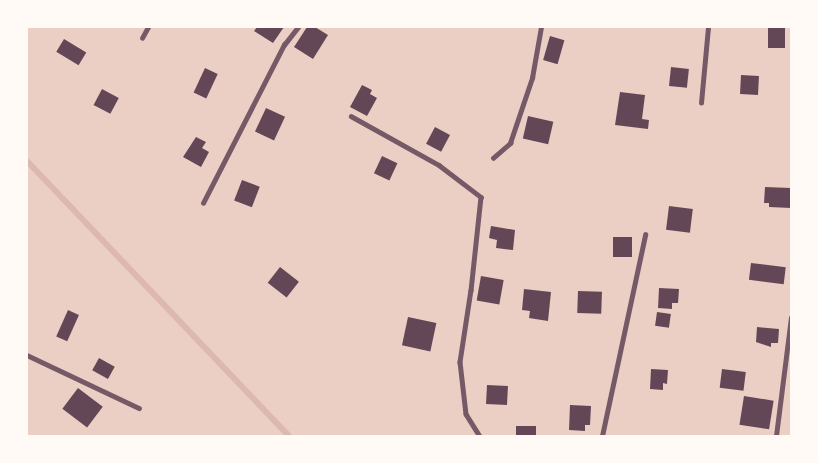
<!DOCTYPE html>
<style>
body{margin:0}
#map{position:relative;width:818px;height:463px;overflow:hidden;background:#f7e1d7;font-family:"DejaVu Sans",sans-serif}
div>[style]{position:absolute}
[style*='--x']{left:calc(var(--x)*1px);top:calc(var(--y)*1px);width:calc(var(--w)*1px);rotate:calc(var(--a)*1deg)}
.green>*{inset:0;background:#ebcfc5;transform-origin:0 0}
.stream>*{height:6px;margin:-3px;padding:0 3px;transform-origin:3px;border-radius:3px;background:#dcb8b0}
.building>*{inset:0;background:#644757;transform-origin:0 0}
.service>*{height:4.5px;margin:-2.25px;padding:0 2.25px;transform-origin:2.25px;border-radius:2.25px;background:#755966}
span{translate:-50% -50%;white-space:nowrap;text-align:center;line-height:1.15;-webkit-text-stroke:6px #fffaf5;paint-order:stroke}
.frame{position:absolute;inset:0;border:28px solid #fffaf5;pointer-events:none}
</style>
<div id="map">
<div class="green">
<div style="left:27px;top:27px;width:764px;height:409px"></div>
</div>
<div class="stream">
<div style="--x:27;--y:161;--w:380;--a:46.4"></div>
</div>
<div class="building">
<div style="clip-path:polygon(257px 27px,284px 27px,273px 43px,254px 31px)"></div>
<div style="clip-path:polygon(307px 27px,315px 27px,328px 35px,313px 59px,294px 47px)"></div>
<div style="left:768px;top:27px;width:17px;height:21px"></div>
<div style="left:550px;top:36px;width:15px;height:25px;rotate:16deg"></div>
<div style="left:64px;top:39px;width:26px;height:15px;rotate:31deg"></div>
<div style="left:671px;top:67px;width:18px;height:19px;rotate:6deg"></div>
<div style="left:205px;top:68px;width:14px;height:27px;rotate:25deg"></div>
<div style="left:741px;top:75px;width:18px;height:19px;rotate:3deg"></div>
<div style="clip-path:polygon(362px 85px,372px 90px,370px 94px,377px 98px,367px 116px,350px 107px)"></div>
<div style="left:102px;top:89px;width:19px;height:18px;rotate:28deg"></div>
<div style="clip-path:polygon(620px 92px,645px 95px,642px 119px,649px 120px,648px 129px,615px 125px)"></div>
<div style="left:266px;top:108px;width:21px;height:26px;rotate:25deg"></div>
<div style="left:528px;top:116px;width:26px;height:23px;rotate:13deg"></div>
<div style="left:435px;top:127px;width:17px;height:19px;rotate:28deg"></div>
<div style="clip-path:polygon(196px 137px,206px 142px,202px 148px,209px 152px,201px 167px,183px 157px)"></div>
<div style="left:382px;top:156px;width:17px;height:19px;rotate:25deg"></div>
<div style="left:242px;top:180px;width:19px;height:22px;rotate:21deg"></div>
<div style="clip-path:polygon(765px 187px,791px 188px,791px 208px,769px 207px,769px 203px,764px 203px)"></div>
<div style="left:669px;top:206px;width:24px;height:24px;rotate:7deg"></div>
<div style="clip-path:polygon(491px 226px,515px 230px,513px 250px,496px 248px,497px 240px,489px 238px)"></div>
<div style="left:613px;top:237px;width:19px;height:20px"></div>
<div style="left:751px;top:263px;width:35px;height:17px;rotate:7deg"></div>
<div style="left:280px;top:267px;width:24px;height:20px;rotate:38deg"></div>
<div style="left:481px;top:276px;width:23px;height:25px;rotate:10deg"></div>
<div style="clip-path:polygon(659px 288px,679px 289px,678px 303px,672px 303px,672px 309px,658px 308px)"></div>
<div style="clip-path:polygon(524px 289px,551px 292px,548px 321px,529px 318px,530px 311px,522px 310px)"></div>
<div style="left:578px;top:291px;width:24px;height:22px;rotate:2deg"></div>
<div style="left:68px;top:310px;width:12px;height:29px;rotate:24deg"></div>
<div style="left:657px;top:312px;width:14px;height:14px;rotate:8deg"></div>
<div style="left:408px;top:317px;width:29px;height:29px;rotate:12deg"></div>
<div style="clip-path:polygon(757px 327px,779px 329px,778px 343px,771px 343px,771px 347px,756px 342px)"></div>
<div style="left:99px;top:358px;width:18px;height:14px;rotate:29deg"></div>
<div style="clip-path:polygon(651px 369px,668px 370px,667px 384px,663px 383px,663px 390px,650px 389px)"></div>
<div style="left:722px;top:369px;width:24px;height:19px;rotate:7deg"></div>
<div style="left:487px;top:385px;width:21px;height:19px;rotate:3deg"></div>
<div style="left:78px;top:388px;width:31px;height:26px;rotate:37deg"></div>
<div style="left:744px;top:396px;width:30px;height:29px;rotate:9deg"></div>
<div style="clip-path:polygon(570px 405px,591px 406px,590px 425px,585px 425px,585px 431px,569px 430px)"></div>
<div style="left:516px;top:426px;width:20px;height:10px"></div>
</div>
<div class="service">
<div style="--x:142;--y:38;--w:13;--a:-61"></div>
<div style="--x:701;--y:103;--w:76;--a:-84.7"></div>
<div style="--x:351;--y:116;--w:101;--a:29.1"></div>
<div style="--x:439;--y:165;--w:53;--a:37.3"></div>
<div style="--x:481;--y:197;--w:94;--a:96.1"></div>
<div style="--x:471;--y:290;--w:73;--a:98.7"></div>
<div style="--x:460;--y:362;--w:52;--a:83.4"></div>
<div style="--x:466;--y:414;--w:26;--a:58"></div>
<div style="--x:493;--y:158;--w:23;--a:-41"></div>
<div style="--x:510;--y:143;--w:69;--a:-71.3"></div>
<div style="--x:532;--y:78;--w:52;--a:-80"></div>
<div style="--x:203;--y:203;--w:178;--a:-62.9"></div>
<div style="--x:284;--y:45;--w:23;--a:-52"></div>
<div style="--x:27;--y:355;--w:124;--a:25.3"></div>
<div style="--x:602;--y:436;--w:206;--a:-77.9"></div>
<div style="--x:776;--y:436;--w:119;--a:-82.8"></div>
</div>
<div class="frame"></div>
</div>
